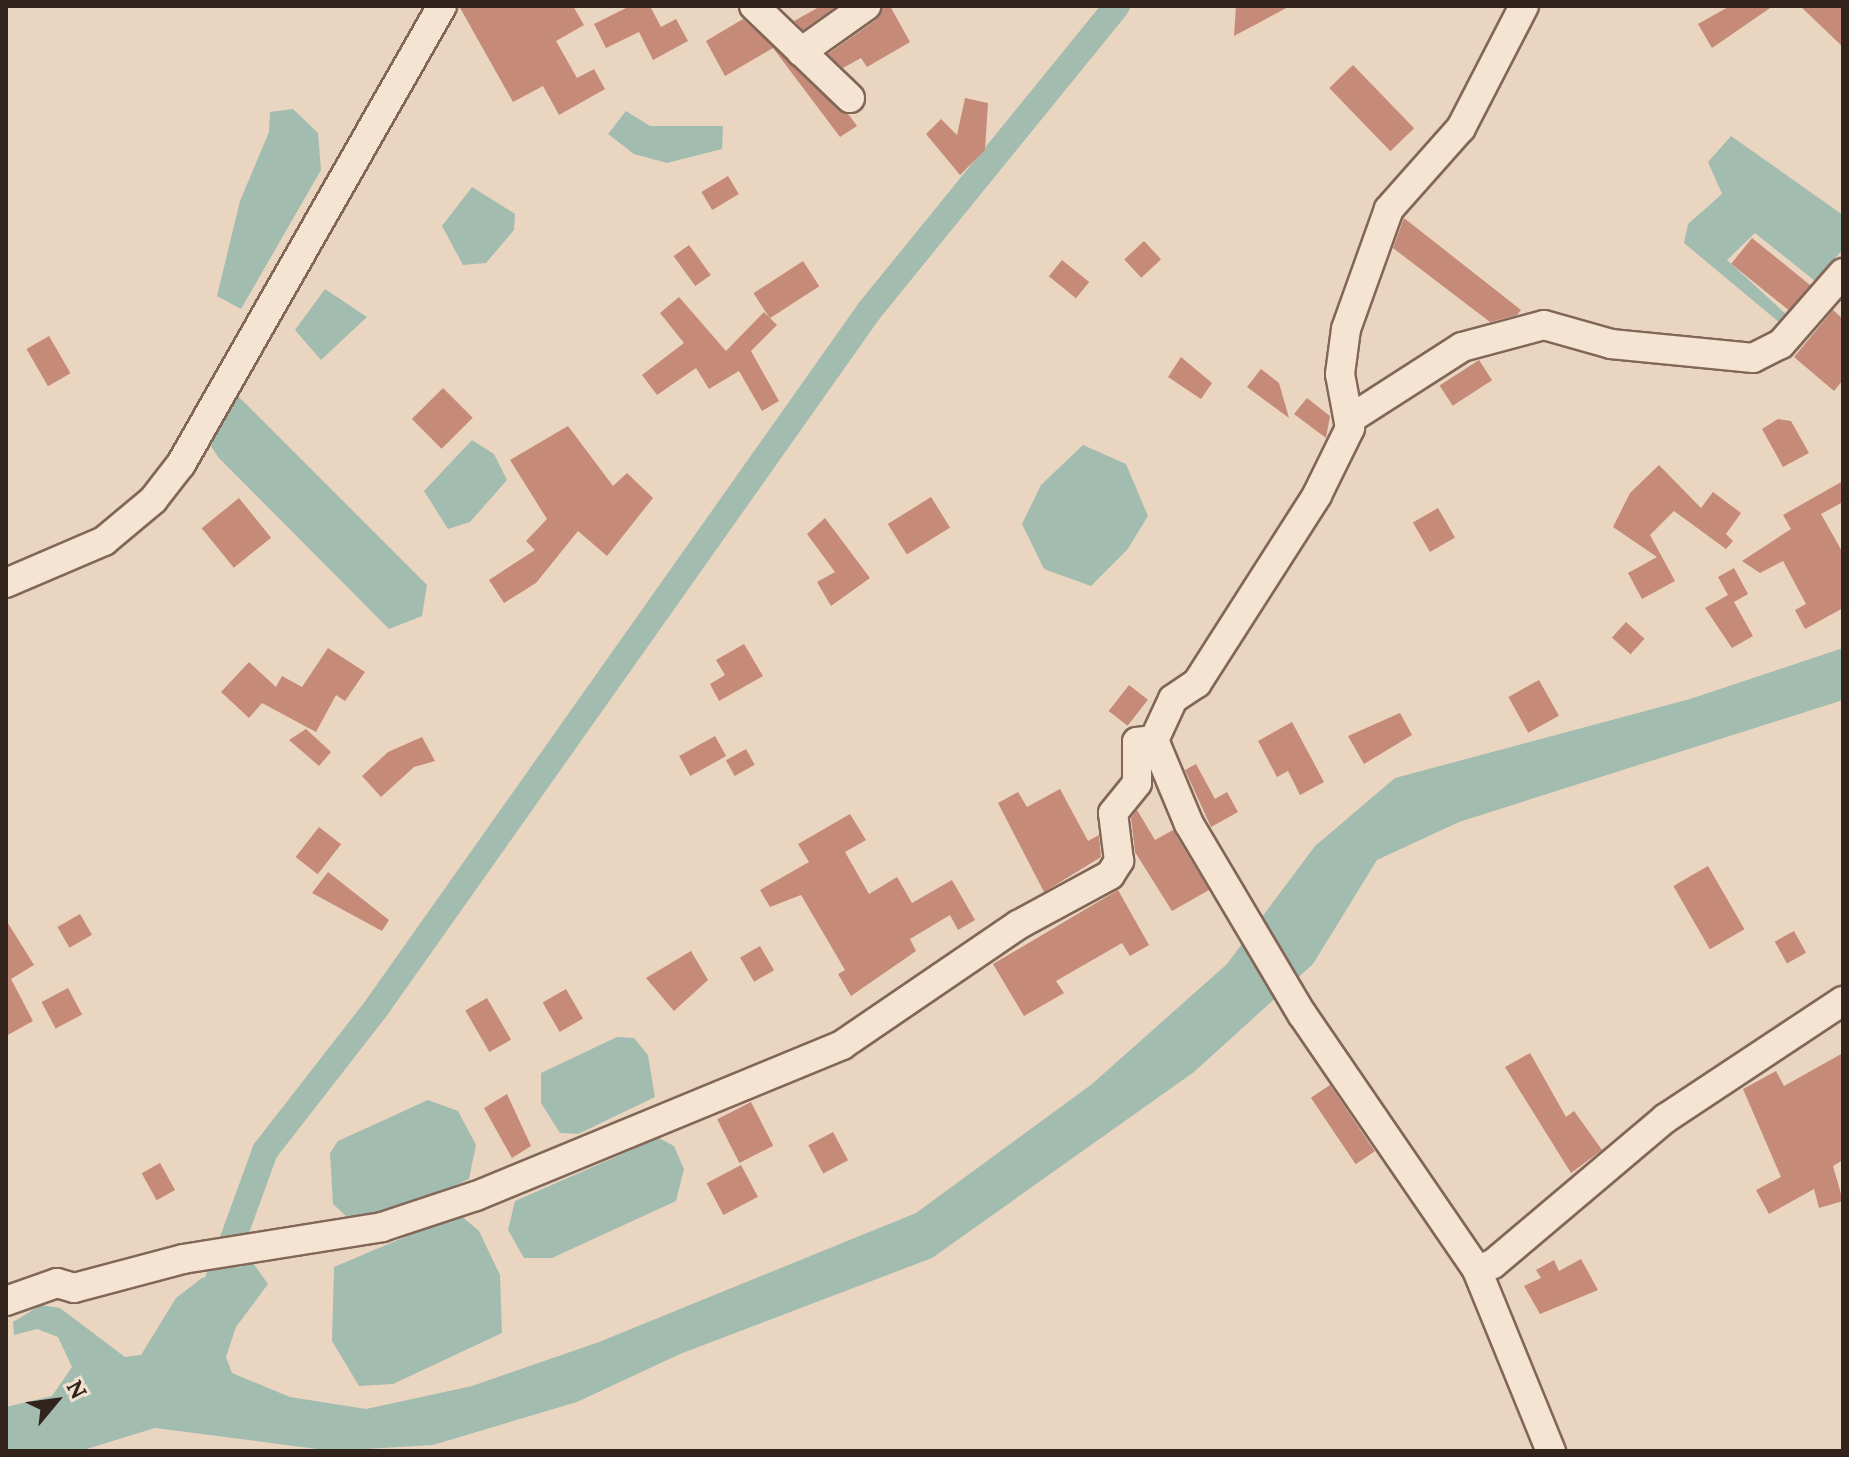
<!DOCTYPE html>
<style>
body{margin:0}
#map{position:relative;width:1849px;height:1457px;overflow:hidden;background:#ead6c0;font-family:Lora,serif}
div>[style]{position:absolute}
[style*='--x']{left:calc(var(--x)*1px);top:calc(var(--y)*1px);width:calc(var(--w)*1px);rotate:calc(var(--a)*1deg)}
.water>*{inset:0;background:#a2bcb0}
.canal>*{height:26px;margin:-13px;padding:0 13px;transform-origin:13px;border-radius:13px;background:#a2bcb0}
.building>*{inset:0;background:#c68a78;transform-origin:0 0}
.roads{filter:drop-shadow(2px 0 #826759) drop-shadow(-2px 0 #826759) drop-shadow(0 2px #826759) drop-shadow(0 -2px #826759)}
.street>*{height:28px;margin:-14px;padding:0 14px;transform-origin:14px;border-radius:14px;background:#f6e4d2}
span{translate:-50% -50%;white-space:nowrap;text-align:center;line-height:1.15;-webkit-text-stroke:7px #f2e1cf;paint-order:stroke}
.frame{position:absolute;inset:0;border:8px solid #32231d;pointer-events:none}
.north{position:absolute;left:16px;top:1361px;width:80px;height:80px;-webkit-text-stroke:6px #f2e1cf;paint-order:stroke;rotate:61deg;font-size:22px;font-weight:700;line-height:32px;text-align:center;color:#32231d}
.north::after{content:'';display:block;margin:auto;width:28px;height:36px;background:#32231d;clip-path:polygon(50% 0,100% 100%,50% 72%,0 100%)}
</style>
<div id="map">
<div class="water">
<div style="clip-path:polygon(293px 109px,318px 133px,321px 170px,241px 309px,217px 296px,240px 201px,269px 132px,270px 112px)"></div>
<div style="clip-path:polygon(626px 111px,650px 126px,723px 126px,722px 149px,667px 163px,634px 154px,608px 134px)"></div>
<div style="clip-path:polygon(1731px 136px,1843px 215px,1843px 249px,1815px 281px,1755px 233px,1727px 260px,1786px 314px,1780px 323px,1684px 243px,1688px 224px,1722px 194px,1708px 162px)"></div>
<div style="clip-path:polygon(472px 187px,515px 214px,514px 230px,486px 263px,463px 265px,442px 226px)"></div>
<div style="clip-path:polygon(325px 289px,367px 317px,321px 360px,295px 330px)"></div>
<div style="clip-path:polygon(236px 394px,427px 585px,422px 616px,389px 629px,218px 457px,209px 443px)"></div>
<div style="clip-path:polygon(472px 440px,494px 454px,507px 480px,470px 522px,448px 529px,424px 491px)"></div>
<div style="clip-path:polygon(1083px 445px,1126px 464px,1148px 516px,1127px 550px,1091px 586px,1044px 569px,1022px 524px,1041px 485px)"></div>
<div style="clip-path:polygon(1843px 648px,1843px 700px,1459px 822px,1377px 860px,1313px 964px,1194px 1072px,932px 1258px,680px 1354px,577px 1402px,433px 1445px,332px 1451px,155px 1428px,80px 1451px,6px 1451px,6px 1407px,52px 1396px,72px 1367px,58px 1337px,37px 1329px,14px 1335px,13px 1322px,41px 1305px,60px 1308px,125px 1357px,141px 1355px,176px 1298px,202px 1278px,253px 1263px,268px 1284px,236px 1327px,226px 1357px,232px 1373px,290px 1397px,366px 1409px,472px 1386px,599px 1342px,916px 1213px,1092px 1084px,1227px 964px,1315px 846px,1395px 778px,1690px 699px)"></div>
<div style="clip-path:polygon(617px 1037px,634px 1038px,648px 1055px,655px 1097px,578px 1134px,560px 1133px,541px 1103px,541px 1073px)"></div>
<div style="clip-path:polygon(428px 1100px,458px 1111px,476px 1145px,469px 1179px,390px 1216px,347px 1217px,333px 1204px,330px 1153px,338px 1141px)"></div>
<div style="clip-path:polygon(659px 1138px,674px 1146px,684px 1169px,676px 1201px,552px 1258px,524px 1258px,508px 1230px,515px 1201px)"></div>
<div style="clip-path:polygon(459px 1214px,479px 1231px,500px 1275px,502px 1333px,393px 1384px,359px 1386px,332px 1341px,334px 1267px)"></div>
</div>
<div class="canal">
<div style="--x:209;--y:1305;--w:164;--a:-70"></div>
<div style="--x:265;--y:1151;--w:182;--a:-52.1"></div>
<div style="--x:377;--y:1007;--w:852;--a:-54.74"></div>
<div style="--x:869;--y:311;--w:393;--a:-50.9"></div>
</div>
<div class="building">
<div style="clip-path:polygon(459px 6px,573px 6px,584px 25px,556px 41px,577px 78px,594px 69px,605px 89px,559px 115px,543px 86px,513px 102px)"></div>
<div style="clip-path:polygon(630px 6px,650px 6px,661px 27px,676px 19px,688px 41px,653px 60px,639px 32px,606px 48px,594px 24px)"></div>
<div style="clip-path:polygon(821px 6px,837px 6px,803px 30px,794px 21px)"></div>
<div style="clip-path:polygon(883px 6px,890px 6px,910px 42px,867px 67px,861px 58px,843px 68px,828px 54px,876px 20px)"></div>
<div style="clip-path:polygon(1236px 6px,1290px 6px,1234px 36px)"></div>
<div style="clip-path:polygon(1730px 6px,1773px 6px,1712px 48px,1698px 24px)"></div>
<div style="clip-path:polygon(1800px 6px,1843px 6px,1843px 47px)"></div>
<div style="clip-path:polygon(743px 19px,849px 115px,857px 126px,840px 137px,773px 48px,725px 76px,706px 41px)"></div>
<div style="left:1353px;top:65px;width:88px;height:33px;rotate:46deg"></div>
<div style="clip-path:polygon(965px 98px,988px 103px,985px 150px,960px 175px,926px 134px,941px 119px,957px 135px)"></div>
<div style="left:728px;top:176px;width:21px;height:31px;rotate:59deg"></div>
<div style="clip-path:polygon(1404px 218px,1521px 310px,1517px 315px,1490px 322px,1393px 248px)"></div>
<div style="left:1752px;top:238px;width:75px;height:33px;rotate:39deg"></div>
<div style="left:1144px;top:241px;width:25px;height:27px;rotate:47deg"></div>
<div style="left:689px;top:245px;width:37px;height:19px;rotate:54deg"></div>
<div style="left:1062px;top:260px;width:35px;height:21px;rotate:39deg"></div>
<div style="left:803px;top:261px;width:30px;height:59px;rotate:57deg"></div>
<div style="clip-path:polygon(679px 297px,726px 351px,764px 312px,777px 325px,751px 351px,779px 401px,762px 411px,739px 371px,709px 389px,696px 368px,657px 395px,642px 375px,684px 343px,660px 313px)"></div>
<div style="clip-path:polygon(1833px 310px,1843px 319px,1843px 380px,1834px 391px,1794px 357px)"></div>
<div style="left:49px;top:336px;width:43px;height:26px;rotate:60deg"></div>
<div style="clip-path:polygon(1181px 357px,1212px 383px,1201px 399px,1168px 377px)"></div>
<div style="left:1479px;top:360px;width:24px;height:47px;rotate:57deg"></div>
<div style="clip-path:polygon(1261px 369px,1279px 383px,1289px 418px,1247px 387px)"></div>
<div style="left:443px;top:388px;width:42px;height:44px;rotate:45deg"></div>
<div style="clip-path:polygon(1307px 398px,1330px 416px,1326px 438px,1294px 414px)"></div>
<div style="clip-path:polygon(1778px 419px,1791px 421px,1809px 453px,1783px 467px,1762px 429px)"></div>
<div style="clip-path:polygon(568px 426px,613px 486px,627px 473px,653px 498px,607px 556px,578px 531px,536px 583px,504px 603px,489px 580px,535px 550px,526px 541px,547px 519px,510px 460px)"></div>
<div style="clip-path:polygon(1659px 465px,1701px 508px,1713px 492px,1741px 513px,1726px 534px,1733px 541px,1726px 549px,1674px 511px,1650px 535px,1675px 581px,1642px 599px,1628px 573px,1657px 557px,1613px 527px,1630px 493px)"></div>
<div style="clip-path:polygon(1843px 481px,1843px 502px,1821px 514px,1843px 553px,1843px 608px,1805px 629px,1795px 610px,1806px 604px,1783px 561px,1760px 573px,1742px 561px,1791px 529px,1783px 515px)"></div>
<div style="left:931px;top:497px;width:36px;height:51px;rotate:58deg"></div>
<div style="left:239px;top:498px;width:51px;height:48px;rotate:51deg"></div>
<div style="left:1438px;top:508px;width:34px;height:29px;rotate:60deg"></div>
<div style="clip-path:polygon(825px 518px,870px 578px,831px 606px,817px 582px,835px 572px,807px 534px)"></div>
<div style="clip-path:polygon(1734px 568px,1748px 594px,1734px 602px,1753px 636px,1732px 648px,1705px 608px,1728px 595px,1718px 577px)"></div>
<div style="left:1626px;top:622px;width:25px;height:21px;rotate:42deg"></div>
<div style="clip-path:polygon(744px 644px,763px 676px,719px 701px,710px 684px,725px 675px,716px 660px)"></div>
<div style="clip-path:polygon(328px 648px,365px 672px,345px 701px,336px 695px,316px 732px,262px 703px,249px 718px,221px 692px,249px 662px,276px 687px,282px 676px,302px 687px)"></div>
<div style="left:1539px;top:680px;width:41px;height:35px;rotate:61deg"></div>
<div style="left:1129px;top:685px;width:24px;height:33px;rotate:38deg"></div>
<div style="clip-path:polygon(1400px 713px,1412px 735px,1364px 764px,1348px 736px)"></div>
<div style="clip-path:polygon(1292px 722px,1324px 782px,1300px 795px,1288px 771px,1277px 777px,1258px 741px)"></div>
<div style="clip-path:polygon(306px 729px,331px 752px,319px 766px,289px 740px)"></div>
<div style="left:715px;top:736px;width:23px;height:41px;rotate:61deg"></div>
<div style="clip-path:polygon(422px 737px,435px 761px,414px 767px,381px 797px,362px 776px,388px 752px)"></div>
<div style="left:746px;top:749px;width:18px;height:23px;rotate:61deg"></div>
<div style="clip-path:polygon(1196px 764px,1215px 799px,1227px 792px,1238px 812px,1211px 827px,1185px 770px)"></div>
<div style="clip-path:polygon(1060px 789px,1088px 841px,1099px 835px,1101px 857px,1044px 892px,998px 803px,1018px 792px,1027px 807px)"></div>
<div style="clip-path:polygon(1137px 810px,1155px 840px,1173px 830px,1209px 890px,1172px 911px,1135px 852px,1131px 818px)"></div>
<div style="clip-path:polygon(850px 814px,866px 840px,845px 852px,869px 894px,897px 877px,912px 903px,952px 880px,975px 920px,958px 930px,950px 915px,910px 939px,916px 951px,851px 996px,838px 974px,845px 970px,801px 895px,770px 907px,760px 890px,809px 862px,798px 844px)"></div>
<div style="left:319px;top:827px;width:28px;height:38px;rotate:38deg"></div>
<div style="left:1708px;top:866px;width:73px;height:40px;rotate:60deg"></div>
<div style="clip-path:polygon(328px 872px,389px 920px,382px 931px,312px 893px)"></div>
<div style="clip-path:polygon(1118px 890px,1149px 945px,1130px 956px,1122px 943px,1056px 981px,1064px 993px,1024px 1016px,993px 964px)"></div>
<div style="left:80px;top:914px;width:24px;height:26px;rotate:60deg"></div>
<div style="clip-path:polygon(6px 920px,34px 965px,11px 979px,33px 1021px,6px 1036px)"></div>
<div style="left:1794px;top:931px;width:25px;height:22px;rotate:61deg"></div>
<div style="left:760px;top:946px;width:28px;height:23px;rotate:60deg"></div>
<div style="clip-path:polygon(691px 951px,708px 980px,674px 1011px,646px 978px)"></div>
<div style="left:68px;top:988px;width:30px;height:30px;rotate:62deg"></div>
<div style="left:566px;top:989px;width:34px;height:27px;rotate:60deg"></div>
<div style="left:487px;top:998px;width:48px;height:25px;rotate:60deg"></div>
<div style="clip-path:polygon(1530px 1053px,1566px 1117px,1574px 1111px,1602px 1150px,1571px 1173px,1505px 1067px)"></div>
<div style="clip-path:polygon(1843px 1053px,1843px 1160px,1833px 1166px,1843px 1201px,1819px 1208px,1814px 1189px,1769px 1214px,1756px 1190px,1781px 1177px,1743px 1089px,1776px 1071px,1784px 1086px)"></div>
<div style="left:1330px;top:1085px;width:80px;height:23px;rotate:56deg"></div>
<div style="clip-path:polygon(507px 1094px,531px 1146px,512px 1158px,484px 1108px)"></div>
<div style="left:751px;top:1102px;width:49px;height:38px;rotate:63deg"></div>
<div style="left:833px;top:1132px;width:32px;height:28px;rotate:62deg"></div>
<div style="left:160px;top:1163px;width:31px;height:21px;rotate:61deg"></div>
<div style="left:741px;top:1165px;width:36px;height:39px;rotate:62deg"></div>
<div style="clip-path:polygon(1581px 1259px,1598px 1290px,1540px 1314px,1524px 1286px,1541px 1278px,1536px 1270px,1554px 1260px,1559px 1271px)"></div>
</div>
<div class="roads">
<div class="street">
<div style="--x:754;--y:6;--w:133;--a:43.8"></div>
<div style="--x:801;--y:52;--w:80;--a:-35.3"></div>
<div style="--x:1350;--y:419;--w:133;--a:-32.7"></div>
<div style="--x:1462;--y:347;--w:85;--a:-15"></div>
<div style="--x:1544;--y:325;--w:70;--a:15.8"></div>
<div style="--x:1611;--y:344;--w:143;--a:5.6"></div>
<div style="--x:1753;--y:358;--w:31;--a:-27"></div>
<div style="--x:1781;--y:344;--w:94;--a:-48.9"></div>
<div style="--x:6;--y:583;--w:107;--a:-23.2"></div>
<div style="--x:104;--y:541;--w:64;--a:-39.9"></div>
<div style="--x:153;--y:500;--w:46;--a:-52.1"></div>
<div style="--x:181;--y:464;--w:527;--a:-60.32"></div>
<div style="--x:1154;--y:740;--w:91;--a:67.4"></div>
<div style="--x:1189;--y:824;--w:221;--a:59.3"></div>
<div style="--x:1302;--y:1014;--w:310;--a:55.6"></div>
<div style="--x:1477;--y:1270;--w:17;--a:-21"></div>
<div style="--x:1493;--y:1264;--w:226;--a:-40.2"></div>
<div style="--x:1666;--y:1118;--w:212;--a:-33.5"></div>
<div style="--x:1477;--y:1270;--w:196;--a:67.8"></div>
<div style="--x:6;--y:1301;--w:54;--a:-19.4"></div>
<div style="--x:57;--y:1283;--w:18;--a:16"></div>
<div style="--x:74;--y:1288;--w:113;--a:-14.9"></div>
<div style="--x:183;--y:1259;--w:202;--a:-9.1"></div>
<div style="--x:382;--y:1227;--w:99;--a:-18.3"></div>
<div style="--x:476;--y:1196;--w:396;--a:-22.4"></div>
<div style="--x:842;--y:1045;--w:213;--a:-34.3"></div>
<div style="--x:1018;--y:925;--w:105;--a:-28.5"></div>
<div style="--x:1110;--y:875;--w:17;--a:-57"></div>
<div style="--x:1119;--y:861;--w:48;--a:-97.1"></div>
<div style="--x:1113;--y:813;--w:38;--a:-51"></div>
<div style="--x:1137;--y:783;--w:41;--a:-90"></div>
<div style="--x:1137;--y:742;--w:17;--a:-7"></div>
<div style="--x:1154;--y:740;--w:45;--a:-65.1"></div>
<div style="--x:1173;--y:699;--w:29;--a:-34"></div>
<div style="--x:1197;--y:683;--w:223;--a:-57.4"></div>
<div style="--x:1317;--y:495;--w:75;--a:-63.8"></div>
<div style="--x:1350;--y:428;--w:55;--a:-100.5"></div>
<div style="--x:1340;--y:374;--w:45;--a:-82.4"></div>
<div style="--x:1346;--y:329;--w:127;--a:-70.3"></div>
<div style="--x:1389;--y:209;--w:108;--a:-48.4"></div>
<div style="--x:1461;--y:128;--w:137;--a:-62.7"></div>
</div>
</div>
<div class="frame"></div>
<div class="north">N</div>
</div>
